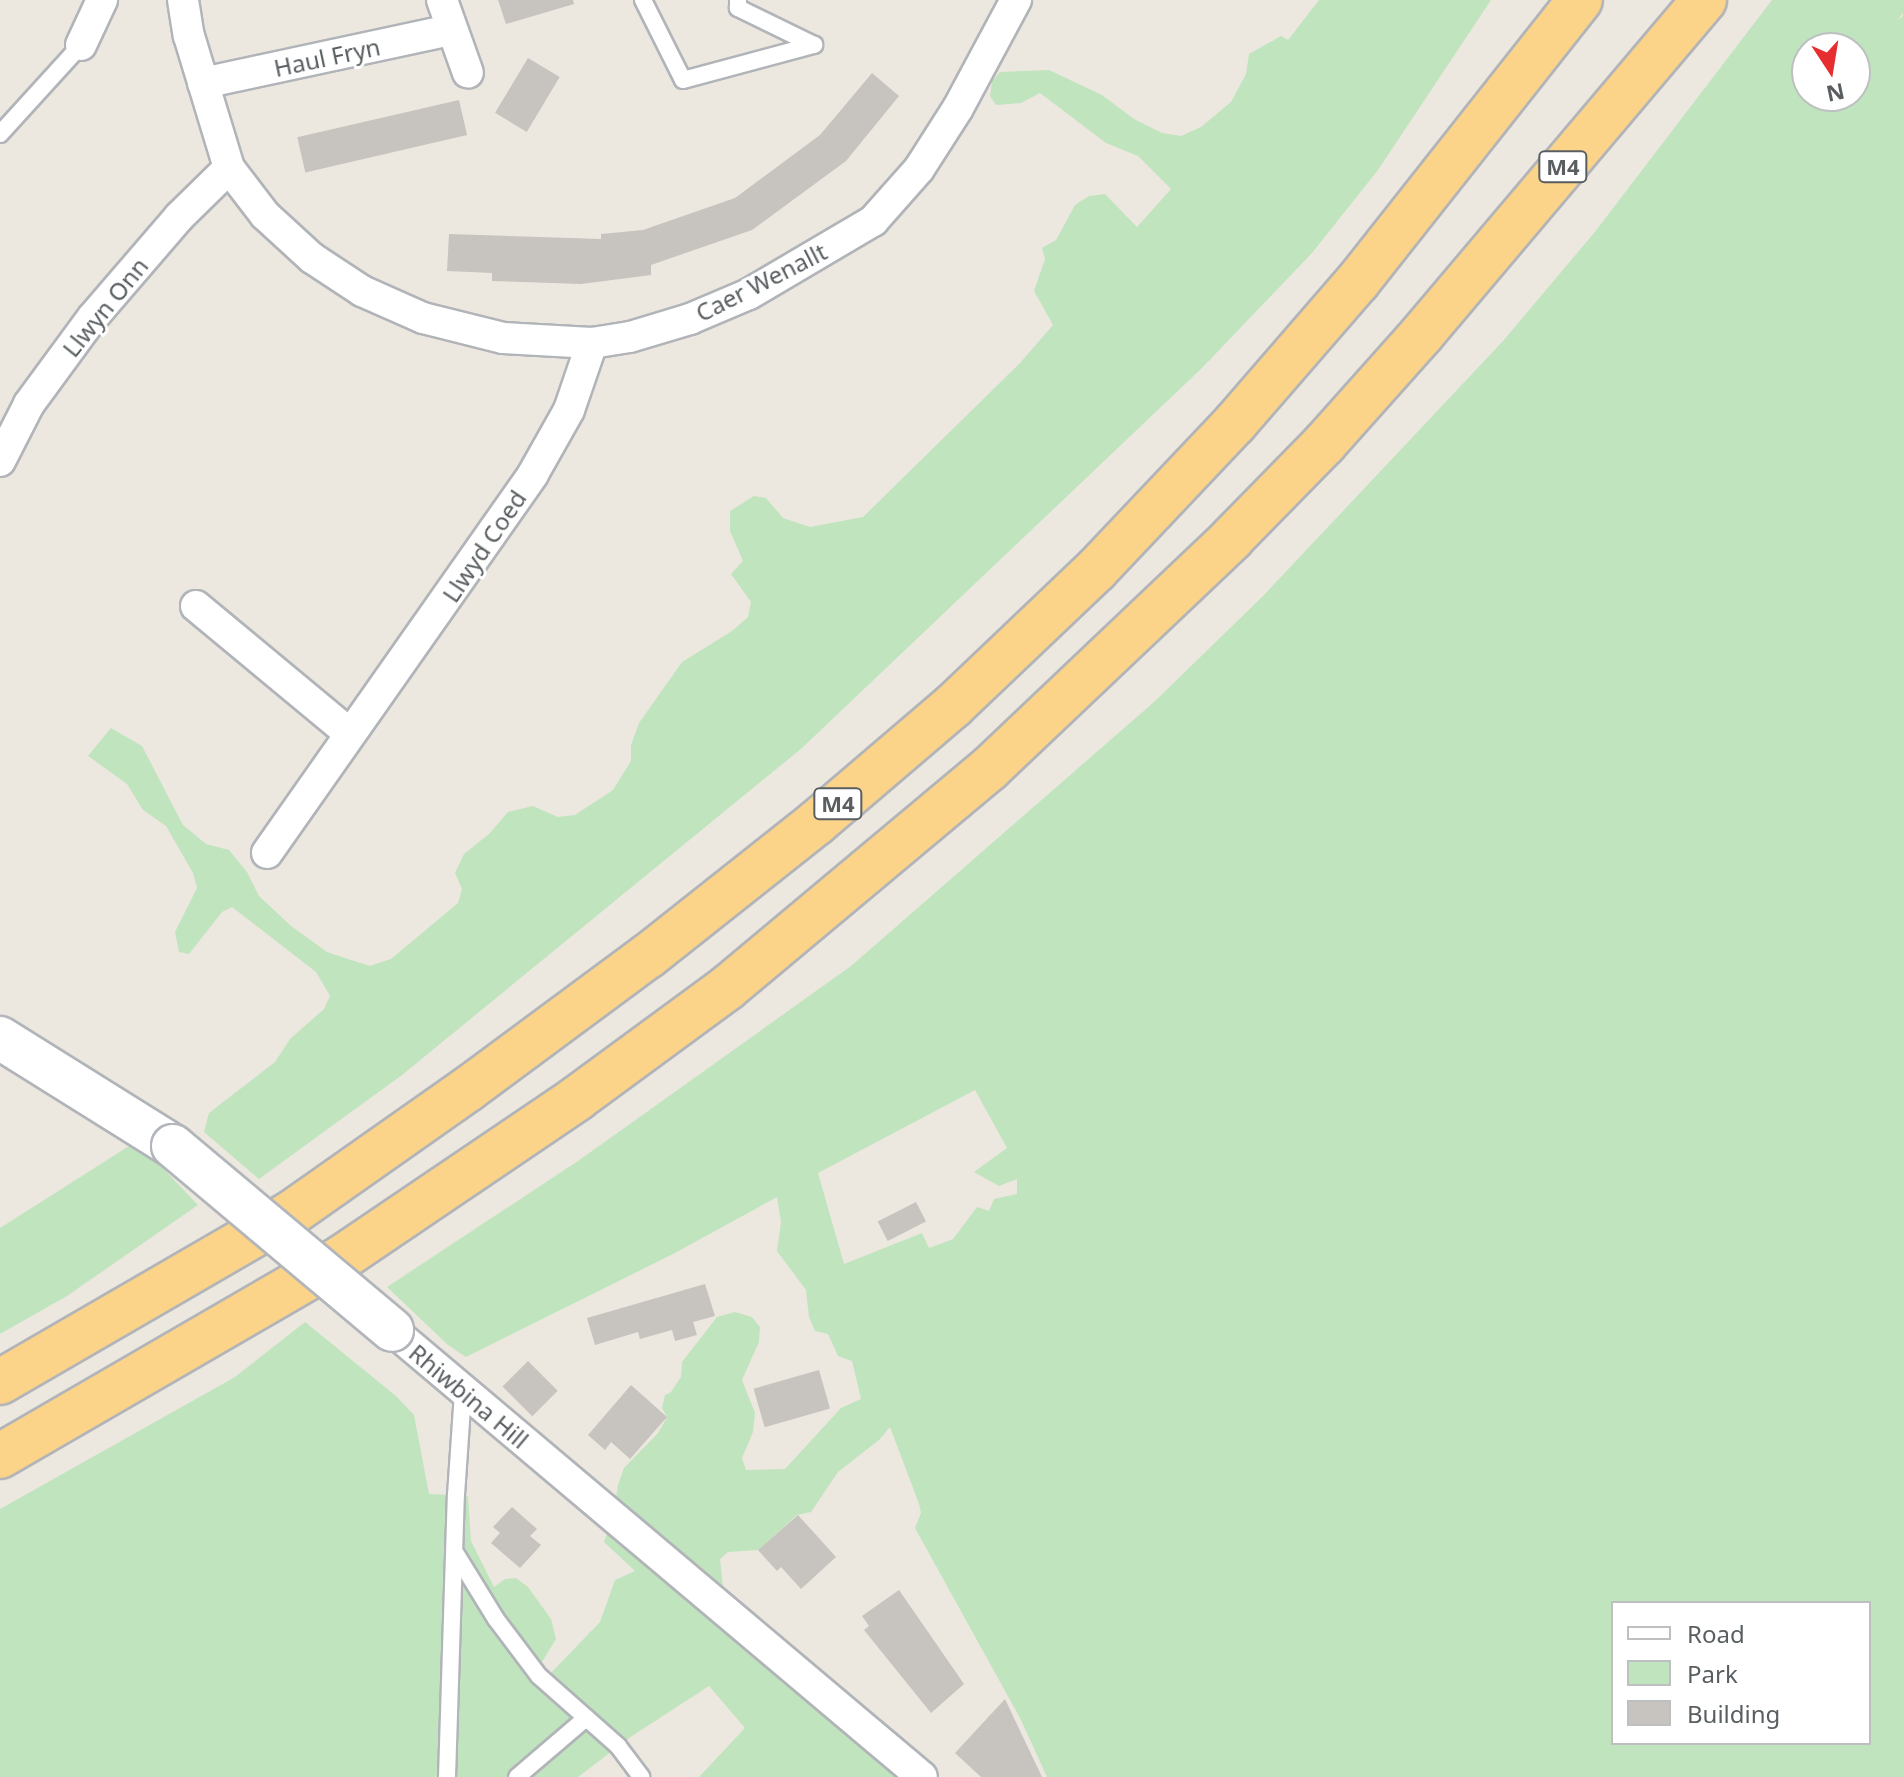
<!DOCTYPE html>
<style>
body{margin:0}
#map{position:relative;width:1903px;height:1777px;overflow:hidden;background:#ece8e0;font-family:"Noto Sans",sans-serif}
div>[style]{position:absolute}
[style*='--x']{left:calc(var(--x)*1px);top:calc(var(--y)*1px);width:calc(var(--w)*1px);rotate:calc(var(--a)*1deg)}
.green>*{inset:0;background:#c0e4bd}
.building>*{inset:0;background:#c7c3be;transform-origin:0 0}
.roads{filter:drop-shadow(2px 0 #b1b4b8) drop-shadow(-2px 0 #b1b4b8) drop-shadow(0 2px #b1b4b8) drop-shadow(0 -2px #b1b4b8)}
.lane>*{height:16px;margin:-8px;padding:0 8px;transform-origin:8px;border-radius:8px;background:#fff}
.street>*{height:30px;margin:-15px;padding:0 15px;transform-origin:15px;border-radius:15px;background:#fff}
.secondary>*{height:42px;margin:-21px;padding:0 21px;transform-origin:21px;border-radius:21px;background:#fff}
.highway>*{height:44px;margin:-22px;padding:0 22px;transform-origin:22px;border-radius:22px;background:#fbd389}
.bridges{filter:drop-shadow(2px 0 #b2b6bb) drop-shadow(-2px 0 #b2b6bb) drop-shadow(0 2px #b2b6bb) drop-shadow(0 -2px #b2b6bb)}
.secondary-bridge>*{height:42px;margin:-21px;padding:0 21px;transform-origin:21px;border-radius:21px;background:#fff}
span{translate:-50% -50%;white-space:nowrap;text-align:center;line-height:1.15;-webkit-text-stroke:6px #fff;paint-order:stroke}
.shield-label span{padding:2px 6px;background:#fff;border:2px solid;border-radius:6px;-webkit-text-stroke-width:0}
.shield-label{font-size:22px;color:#595e61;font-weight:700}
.street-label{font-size:24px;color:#595e61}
.legend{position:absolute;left:1611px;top:1601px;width:260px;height:144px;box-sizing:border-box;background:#fff;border:2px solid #bdbfc0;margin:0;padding:10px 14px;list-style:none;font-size:24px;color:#595e61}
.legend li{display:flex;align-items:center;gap:16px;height:40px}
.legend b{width:40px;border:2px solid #bdbfc0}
.north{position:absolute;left:1791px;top:32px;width:80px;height:80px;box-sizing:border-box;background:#fff;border:2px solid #bdbfc0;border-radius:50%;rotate:168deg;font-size:22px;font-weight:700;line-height:32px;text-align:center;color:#595e61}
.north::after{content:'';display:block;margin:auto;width:28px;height:36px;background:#e62d2f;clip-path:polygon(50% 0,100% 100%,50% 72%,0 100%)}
</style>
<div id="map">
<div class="green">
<div style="clip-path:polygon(1319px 0,1491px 0,1378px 170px,1312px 253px,1201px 369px,802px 748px,402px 1075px,259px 1179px,204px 1132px,209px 1113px,275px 1062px,290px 1039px,324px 1009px,330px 996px,316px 972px,232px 907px,222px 912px,189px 954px,179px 952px,175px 932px,197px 888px,193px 873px,166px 826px,143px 810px,127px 784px,88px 756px,111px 728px,142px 746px,183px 825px,206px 844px,229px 850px,247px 872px,259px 896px,291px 926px,327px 952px,351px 960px,370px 966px,391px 959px,458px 903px,462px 889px,455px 873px,464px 854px,489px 834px,508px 812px,533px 806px,558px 817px,575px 815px,613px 790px,631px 761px,631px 745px,639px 723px,682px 662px,732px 631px,748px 617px,751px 602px,731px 574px,743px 561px,730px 531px,730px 511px,754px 496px,766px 498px,783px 518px,810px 527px,863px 517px,1020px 363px,1053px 325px,1034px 291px,1045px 259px,1042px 248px,1056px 240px,1075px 205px,1089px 196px,1105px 194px,1137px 227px,1171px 189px,1138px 156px,1106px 143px,1040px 93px,1021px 103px,996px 105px,990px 96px,992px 81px,1000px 72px,1049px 70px,1102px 95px,1134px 119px,1162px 133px,1181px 136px,1201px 127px,1231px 102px,1246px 74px,1249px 54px,1281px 36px,1288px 40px)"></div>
<div style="clip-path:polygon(evenodd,1772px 0,1903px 0,1903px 13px,1897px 21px,1903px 16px,1903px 1777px,1047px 1777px,1021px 1720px,915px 1528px,921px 1513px,919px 1504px,890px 1427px,879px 1440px,838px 1472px,811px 1512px,797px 1515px,758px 1550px,728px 1552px,720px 1559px,723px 1588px,717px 1604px,922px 1777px,699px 1777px,745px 1728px,709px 1686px,632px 1736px,578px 1777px,0 1777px,0 1509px,235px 1377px,305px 1322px,396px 1396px,414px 1415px,429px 1494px,468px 1496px,471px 1541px,494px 1587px,505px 1579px,516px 1578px,528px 1587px,551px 1619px,556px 1639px,542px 1662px,550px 1674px,600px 1622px,615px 1580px,635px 1571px,604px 1542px,613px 1517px,618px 1485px,624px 1468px,658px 1433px,667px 1417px,662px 1408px,665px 1395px,671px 1392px,681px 1377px,682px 1362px,717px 1317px,735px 1312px,752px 1317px,760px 1327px,759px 1342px,742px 1380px,755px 1413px,753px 1432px,742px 1458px,746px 1470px,785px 1469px,841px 1408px,861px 1399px,852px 1361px,838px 1356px,828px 1334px,815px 1331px,809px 1317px,806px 1290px,777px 1251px,781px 1222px,777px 1197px,673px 1254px,466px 1357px,448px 1345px,387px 1287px,578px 1161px,851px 966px,1154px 702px,1263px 596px,1503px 341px,1594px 233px,1772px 0,1807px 48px,1855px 48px,1855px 96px,1807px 96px,1807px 48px,1772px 0,975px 1090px,1007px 1148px,974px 1172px,999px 1186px,1017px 1179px,1017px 1194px,994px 1199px,989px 1211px,977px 1207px,953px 1239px,929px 1248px,922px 1233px,844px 1264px,818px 1173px,975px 1090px,1772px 0,1613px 1603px,1869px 1603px,1869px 1743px,1613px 1743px,1613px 1603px)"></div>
<div style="clip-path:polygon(137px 1141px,198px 1205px,67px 1296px,0 1334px,0 1228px)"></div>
</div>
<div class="building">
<div style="clip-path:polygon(498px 0,573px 0,574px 4px,506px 24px)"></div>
<div style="left:528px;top:58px;width:37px;height:64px;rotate:31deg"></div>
<div style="clip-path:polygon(872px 73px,899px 96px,846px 161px,752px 230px,651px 265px,651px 275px,581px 284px,492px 281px,492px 273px,447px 271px,449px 234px,601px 239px,601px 234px,643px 230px,735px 198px,820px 135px)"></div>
<div style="left:459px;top:100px;width:36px;height:166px;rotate:77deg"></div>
<div style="left:916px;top:1202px;width:22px;height:43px;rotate:63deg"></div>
<div style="clip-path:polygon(705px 1284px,715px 1316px,693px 1322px,697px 1335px,675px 1341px,672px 1330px,640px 1339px,638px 1332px,595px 1345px,587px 1318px)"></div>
<div style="left:528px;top:1361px;width:42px;height:36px;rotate:45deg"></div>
<div style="left:819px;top:1370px;width:40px;height:68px;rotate:74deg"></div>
<div style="clip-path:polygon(631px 1385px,667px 1417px,630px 1459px,611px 1442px,605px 1450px,588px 1435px)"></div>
<div style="clip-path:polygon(512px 1507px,537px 1529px,530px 1536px,541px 1545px,520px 1568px,491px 1543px,500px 1533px,493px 1527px)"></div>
<div style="clip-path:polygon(798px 1515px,836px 1557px,801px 1589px,781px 1567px,777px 1571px,758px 1550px)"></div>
<div style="clip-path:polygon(899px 1590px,964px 1684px,931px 1713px,864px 1630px,869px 1626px,862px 1616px)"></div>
<div style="clip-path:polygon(1005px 1699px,1042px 1777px,981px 1777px,955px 1753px)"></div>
</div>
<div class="roads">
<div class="lane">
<div style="--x:643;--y:0;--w:89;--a:63.4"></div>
<div style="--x:683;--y:80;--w:136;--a:-15"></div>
<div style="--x:814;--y:45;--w:85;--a:-154"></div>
<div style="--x:738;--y:8;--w:8;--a:-90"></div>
<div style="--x:0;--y:134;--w:120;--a:-47.7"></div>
<div style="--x:456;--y:1554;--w:76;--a:58.4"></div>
<div style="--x:496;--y:1619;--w:71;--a:53"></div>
<div style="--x:539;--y:1676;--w:106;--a:41.5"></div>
<div style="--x:618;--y:1746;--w:39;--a:53"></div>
<div style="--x:447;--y:1777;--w:282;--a:-88.2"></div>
<div style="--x:456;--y:1495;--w:104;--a:-86.1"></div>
<div style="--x:517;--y:1777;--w:91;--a:-40.5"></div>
</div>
<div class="street">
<div style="--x:183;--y:0;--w:36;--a:81"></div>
<div style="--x:189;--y:36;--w:138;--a:73.1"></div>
<div style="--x:229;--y:168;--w:59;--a:52.5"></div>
<div style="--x:265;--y:215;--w:64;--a:42.5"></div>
<div style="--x:312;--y:258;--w:60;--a:33.4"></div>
<div style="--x:362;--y:291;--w:67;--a:23.9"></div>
<div style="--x:423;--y:318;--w:82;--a:14"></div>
<div style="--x:503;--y:338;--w:89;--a:3.2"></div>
<div style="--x:592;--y:343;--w:38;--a:-9"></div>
<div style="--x:630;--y:337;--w:63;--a:-16.7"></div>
<div style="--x:690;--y:319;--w:64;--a:-23"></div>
<div style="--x:749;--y:294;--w:144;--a:-30.5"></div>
<div style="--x:873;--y:221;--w:69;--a:-48.5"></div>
<div style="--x:919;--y:169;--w:72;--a:-57.4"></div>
<div style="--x:958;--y:108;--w:123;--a:-61.8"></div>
<div style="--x:442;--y:0;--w:77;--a:70.4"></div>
<div style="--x:81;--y:45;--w:50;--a:-65"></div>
<div style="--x:203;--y:83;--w:254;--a:-12.1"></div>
<div style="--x:0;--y:461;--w:64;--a:-63"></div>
<div style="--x:29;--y:404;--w:108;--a:-53.7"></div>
<div style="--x:93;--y:317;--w:132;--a:-49.3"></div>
<div style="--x:179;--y:217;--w:70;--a:-44.4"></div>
<div style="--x:196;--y:606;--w:200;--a:39.7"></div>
<div style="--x:267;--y:853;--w:463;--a:-54.9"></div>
<div style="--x:533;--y:474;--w:73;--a:-60.6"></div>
<div style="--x:569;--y:410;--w:71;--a:-71.1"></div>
<div style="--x:392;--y:1330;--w:693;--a:40.14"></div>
</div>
<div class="secondary">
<div style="--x:0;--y:1038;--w:204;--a:32"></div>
</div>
<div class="highway">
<div style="--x:0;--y:1382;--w:339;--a:-30.1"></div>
<div style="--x:293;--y:1212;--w:214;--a:-35.1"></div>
<div style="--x:468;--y:1089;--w:224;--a:-36.5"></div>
<div style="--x:648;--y:956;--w:214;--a:-38.4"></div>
<div style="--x:816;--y:823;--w:180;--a:-40.5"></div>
<div style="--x:953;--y:706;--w:197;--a:-43.6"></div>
<div style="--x:1096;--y:570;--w:202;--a:-46.6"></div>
<div style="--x:1235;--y:423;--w:188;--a:-49.1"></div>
<div style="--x:1358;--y:281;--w:358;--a:-51.7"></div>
<div style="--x:0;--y:1456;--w:397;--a:-30.1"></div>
<div style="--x:343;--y:1257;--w:282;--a:-34.1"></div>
<div style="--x:576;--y:1099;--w:187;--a:-36.3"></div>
<div style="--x:727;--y:988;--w:341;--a:-39.9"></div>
<div style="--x:989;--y:769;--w:335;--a:-43.5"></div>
<div style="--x:1232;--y:538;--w:132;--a:-45.6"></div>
<div style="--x:1324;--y:444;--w:147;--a:-48.3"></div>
<div style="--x:1422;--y:334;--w:437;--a:-49.8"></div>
</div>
</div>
<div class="bridges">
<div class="secondary-bridge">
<div style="--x:173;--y:1146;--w:286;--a:40"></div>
</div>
</div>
<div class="shield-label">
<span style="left:1563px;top:167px">M4</span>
<span style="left:838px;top:804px">M4</span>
</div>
<div class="street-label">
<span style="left:327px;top:57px;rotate:-12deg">Haul Fryn</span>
<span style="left:761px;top:282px;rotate:-27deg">Caer Wenallt</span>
<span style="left:105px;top:307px;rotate:-51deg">Llwyn Onn</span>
<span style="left:484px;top:546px;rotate:-56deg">Llwyd Coed</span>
<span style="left:469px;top:1396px;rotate:40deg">Rhiwbina Hill</span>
</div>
<ul class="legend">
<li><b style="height:10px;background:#fff"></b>Road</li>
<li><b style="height:22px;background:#c0e4bd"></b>Park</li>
<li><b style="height:22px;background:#c7c3be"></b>Building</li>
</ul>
<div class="north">N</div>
</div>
